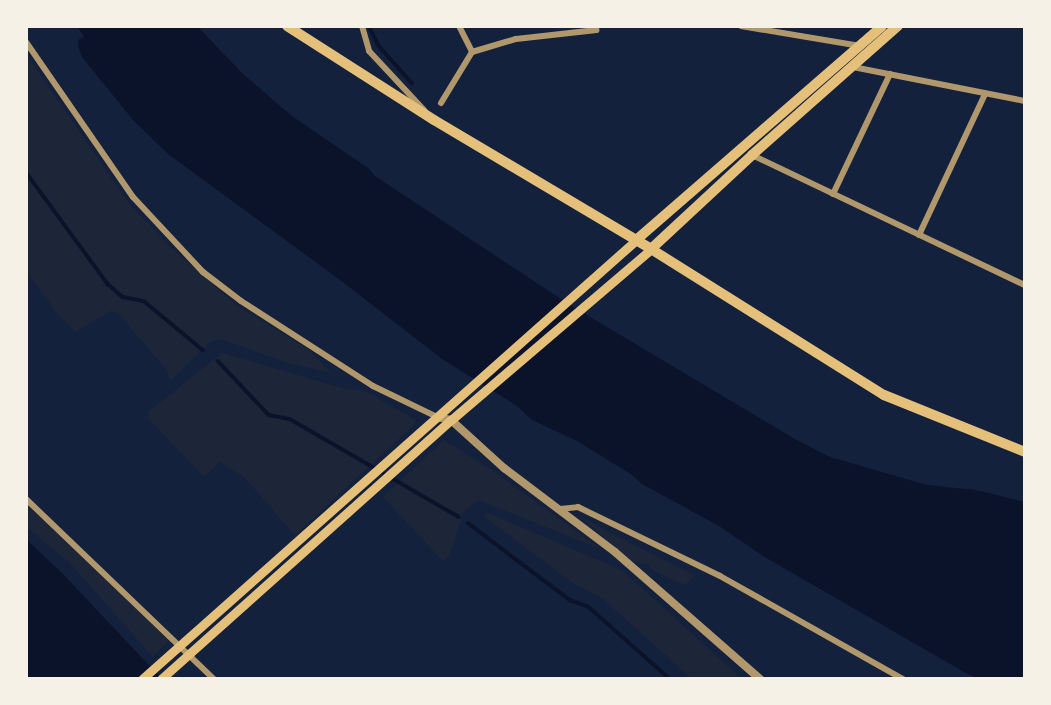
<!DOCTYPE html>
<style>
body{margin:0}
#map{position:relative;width:1051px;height:705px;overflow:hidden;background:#14213d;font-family:"Exo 2",sans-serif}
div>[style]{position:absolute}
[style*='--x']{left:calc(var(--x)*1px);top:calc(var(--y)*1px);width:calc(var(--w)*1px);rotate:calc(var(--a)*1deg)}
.green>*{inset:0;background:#1d2539}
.water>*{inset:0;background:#0b132b}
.stream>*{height:3.5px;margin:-1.75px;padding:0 1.75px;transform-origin:1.75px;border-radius:1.75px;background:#0b132b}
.minor>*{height:6px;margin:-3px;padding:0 3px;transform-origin:3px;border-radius:3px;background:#b1986c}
.tertiary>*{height:8px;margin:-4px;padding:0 4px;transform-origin:4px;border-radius:4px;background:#b1986c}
.secondary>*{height:9px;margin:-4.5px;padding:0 4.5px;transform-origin:4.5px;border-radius:4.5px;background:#e5c07b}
.primary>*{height:10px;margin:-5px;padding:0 5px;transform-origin:5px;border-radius:5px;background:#e5c07b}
span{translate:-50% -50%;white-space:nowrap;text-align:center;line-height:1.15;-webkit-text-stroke:5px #f6f1e7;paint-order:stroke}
.frame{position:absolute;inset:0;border:28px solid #f6f1e7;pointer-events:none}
</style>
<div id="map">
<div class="green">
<div style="clip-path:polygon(26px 54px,128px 202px,168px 245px,236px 305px,309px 350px,331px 373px,285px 362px,221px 339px,211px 341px,170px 381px,166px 369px,118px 313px,110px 311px,76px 332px,58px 315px,26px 271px)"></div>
<div style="clip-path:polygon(222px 353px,342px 388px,365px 391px,416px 420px,415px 424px,295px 535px,245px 478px,220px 462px,204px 477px,148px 418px,148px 412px)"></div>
<div style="clip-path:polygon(444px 440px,493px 471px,601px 549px,478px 500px,463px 513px,449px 556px,443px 561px,383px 497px)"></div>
<div style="clip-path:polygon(26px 504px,169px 640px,153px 657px,70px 563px,26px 527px)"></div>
<div style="clip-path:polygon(488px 513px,622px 570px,742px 679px,692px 679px,602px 598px,574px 584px,484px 517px)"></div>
<div style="clip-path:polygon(578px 515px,605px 530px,694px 575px,686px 585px,653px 571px,648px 564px,633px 562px)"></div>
</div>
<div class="water">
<div style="clip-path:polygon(77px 26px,197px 26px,243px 74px,292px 116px,368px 168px,375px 176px,570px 305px,795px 439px,830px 457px,927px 485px,976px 490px,1025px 502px,1025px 679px,978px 679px,964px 672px,763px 556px,719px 526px,642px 484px,632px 475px,577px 441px,532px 420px,517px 406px,442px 359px,344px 283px,168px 154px,133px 120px,82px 57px,78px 46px,79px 39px,84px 37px)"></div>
<div style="clip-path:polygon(26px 539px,62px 573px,162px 679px,26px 679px)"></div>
</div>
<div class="stream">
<div style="--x:369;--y:26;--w:22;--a:63"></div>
<div style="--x:379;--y:46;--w:50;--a:48.3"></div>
<div style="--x:26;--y:172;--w:139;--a:53.8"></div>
<div style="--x:108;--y:284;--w:20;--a:41"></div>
<div style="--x:123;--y:297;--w:21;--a:11"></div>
<div style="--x:144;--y:301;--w:77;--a:39.7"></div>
<div style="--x:218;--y:361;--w:74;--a:46.6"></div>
<div style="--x:269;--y:415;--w:21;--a:11"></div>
<div style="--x:290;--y:419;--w:195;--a:30.1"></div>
<div style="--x:468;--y:523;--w:128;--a:37"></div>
<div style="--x:570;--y:600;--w:20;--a:20"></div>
<div style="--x:589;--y:607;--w:108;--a:41.6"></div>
</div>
<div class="minor">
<div style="--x:362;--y:26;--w:26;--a:74"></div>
<div style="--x:369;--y:51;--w:81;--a:47"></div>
<div style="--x:459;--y:26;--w:29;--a:63"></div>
<div style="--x:741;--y:26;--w:121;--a:9.5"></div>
<div style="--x:26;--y:42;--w:188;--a:55.4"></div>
<div style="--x:133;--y:197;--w:103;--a:47"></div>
<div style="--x:203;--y:272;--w:48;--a:37.3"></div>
<div style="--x:241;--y:301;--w:157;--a:32.8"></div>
<div style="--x:373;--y:386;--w:71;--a:25.8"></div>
<div style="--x:853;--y:67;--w:175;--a:11.2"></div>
<div style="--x:441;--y:103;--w:60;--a:-58.7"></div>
<div style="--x:472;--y:52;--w:46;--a:-16.5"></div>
<div style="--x:516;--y:39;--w:81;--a:-6.4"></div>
<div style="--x:596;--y:30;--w:4;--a:-90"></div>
<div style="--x:752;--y:155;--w:302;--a:25.5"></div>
<div style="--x:833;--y:194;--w:133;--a:-64.6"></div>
<div style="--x:919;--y:235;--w:156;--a:-64.9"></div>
<div style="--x:26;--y:499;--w:260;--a:43.8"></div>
<div style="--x:560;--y:509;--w:18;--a:-6"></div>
<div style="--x:578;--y:507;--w:158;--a:25.9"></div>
<div style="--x:720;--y:576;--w:210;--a:29.4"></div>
</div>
<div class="tertiary">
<div style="--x:437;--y:417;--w:14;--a:12"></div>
<div style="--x:451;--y:420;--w:72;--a:42.2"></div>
<div style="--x:504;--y:468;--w:139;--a:37.1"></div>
<div style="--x:615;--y:552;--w:193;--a:41.2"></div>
</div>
<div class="secondary">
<div style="--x:142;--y:679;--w:659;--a:-41.62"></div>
<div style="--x:161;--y:679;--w:389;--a:-41.8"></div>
<div style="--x:451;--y:420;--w:263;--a:-40.5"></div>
</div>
<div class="primary">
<div style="--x:287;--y:26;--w:174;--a:32.6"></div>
<div style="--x:434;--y:120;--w:252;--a:30.7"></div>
<div style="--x:651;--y:249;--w:275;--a:32.1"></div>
<div style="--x:884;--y:395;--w:152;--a:22"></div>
<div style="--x:635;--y:241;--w:327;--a:-41"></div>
<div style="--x:651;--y:249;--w:138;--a:-42.9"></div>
<div style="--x:752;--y:155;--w:195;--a:-41.5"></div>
</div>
<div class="frame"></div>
</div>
